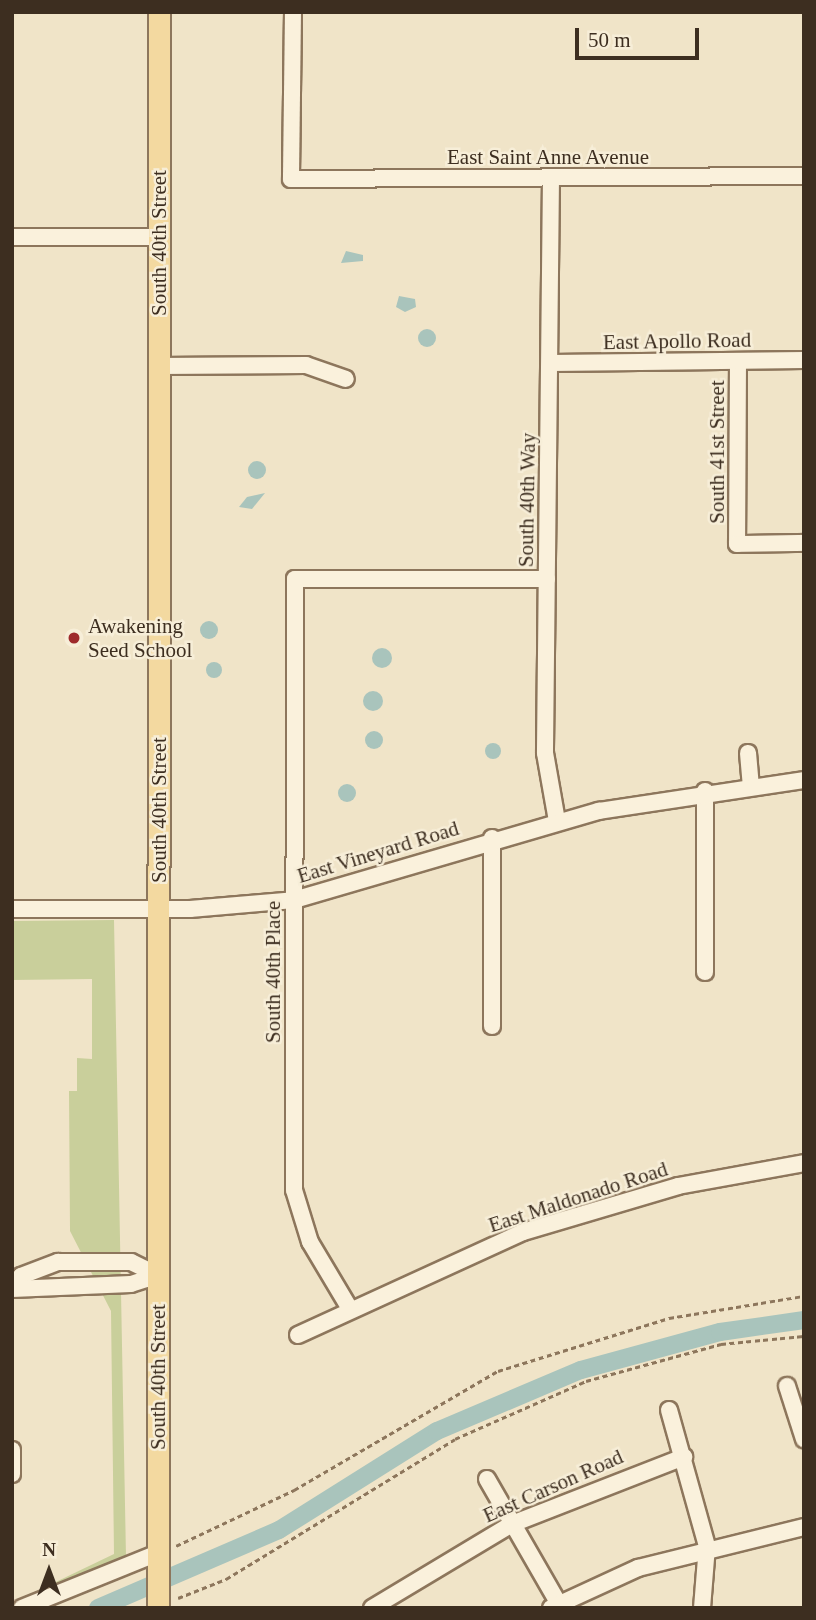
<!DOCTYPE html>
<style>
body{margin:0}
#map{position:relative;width:816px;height:1620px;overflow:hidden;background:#f0e4c8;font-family:Georgia,serif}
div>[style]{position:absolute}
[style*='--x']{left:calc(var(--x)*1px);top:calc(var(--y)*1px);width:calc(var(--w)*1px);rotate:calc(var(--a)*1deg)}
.green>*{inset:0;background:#c9cf9b}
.water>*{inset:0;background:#a9c4bc}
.round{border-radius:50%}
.canal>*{height:18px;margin:-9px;padding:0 9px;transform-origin:9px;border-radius:9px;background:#a9c4bc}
.path>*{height:2.5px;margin-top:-1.25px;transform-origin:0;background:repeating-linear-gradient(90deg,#8d765c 0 5px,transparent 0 8.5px)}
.roads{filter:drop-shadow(2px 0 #8d765c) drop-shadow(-2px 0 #8d765c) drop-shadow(0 2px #8d765c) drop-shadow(0 -2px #8d765c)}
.minor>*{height:16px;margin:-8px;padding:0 8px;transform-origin:8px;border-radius:8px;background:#faf1dc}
.major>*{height:21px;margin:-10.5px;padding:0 10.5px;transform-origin:10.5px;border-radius:10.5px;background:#f3d9a0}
.dots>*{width:19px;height:19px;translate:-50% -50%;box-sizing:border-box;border:4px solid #f7eed8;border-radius:50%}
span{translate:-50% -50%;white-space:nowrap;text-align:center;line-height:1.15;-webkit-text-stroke:5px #f7eed8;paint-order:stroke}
.street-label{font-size:21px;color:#3d2e20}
.poi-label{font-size:21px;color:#3d2e20}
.left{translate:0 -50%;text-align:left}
.frame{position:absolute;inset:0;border:14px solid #3d2e20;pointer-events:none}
.north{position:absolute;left:14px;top:1536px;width:70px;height:70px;-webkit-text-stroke:5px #f7eed8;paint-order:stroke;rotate:0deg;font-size:19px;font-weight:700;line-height:28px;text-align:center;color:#3d2e20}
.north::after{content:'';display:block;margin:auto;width:24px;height:32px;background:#3d2e20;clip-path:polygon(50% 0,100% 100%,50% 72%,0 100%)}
.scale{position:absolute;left:575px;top:28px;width:124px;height:32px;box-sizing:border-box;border:4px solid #3d2e20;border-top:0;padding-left:9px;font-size:21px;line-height:24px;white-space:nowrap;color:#3d2e20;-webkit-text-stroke:5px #f7eed8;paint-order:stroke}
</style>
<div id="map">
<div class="green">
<div style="clip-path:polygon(114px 920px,126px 1557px,12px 1603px,114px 1554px,111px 1311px,70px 1231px,69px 1091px,77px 1091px,77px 1058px,92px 1059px,92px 979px,12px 980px,12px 921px)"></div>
</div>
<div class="water">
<div style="clip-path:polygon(346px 251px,363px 255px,363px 261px,341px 263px)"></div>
<div style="clip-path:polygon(399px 296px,415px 299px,416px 307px,405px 312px,396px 307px)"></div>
<div class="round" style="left:418px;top:329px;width:18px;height:18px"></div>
<div class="round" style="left:248px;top:461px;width:18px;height:18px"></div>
<div style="clip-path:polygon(265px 493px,252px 509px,239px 507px,247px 497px)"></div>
<div class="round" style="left:200px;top:621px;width:18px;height:18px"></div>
<div class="round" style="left:372px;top:648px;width:20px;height:20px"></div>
<div class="round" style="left:206px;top:662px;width:16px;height:16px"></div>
<div class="round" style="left:363px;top:691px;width:20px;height:20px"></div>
<div class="round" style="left:365px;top:731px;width:18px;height:18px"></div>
<div class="round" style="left:485px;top:743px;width:16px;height:16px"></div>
<div class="round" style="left:338px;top:784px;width:18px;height:18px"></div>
</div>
<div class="canal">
<div style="--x:98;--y:1608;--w:197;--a:-23.3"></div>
<div style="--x:279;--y:1530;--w:186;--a:-32.1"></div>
<div style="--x:437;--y:1431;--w:156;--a:-23"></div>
<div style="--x:581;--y:1370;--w:144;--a:-15.3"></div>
<div style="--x:720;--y:1332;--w:85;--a:-8.1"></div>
</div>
<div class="path">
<div style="--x:176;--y:1546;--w:131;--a:-25.4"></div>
<div style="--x:294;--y:1490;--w:236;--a:-30.3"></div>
<div style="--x:498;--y:1371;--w:179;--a:-17.2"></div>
<div style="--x:669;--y:1318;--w:137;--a:-9.3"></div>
<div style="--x:178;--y:1598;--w:52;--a:-21.6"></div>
<div style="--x:226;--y:1579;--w:268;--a:-31.4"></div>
<div style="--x:455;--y:1439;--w:143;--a:-23.9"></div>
<div style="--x:586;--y:1381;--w:140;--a:-15.3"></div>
<div style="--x:721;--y:1344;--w:83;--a:-5.5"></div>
</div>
<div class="roads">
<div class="minor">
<div style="--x:293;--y:12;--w:167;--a:90.7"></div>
<div style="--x:291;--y:179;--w:513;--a:-0.34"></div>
<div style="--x:551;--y:177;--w:576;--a:90.6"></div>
<div style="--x:545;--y:753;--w:69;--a:80"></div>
<div style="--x:12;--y:237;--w:147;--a:0"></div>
<div style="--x:738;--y:361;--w:183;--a:90.3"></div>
<div style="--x:737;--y:544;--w:67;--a:-0.9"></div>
<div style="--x:551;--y:363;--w:253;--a:-0.7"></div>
<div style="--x:159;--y:366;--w:147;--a:-0.4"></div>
<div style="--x:306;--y:365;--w:42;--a:19.3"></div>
<div style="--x:748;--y:753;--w:32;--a:85"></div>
<div style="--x:705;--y:791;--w:181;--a:90"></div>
<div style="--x:492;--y:838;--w:188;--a:90"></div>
<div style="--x:12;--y:909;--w:178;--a:0"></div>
<div style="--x:190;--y:909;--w:104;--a:-4.9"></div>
<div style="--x:294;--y:900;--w:318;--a:-16.3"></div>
<div style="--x:599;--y:811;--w:207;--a:-8.6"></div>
<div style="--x:12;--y:1288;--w:15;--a:-53"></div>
<div style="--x:21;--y:1276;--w:40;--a:-21"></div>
<div style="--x:58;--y:1262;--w:73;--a:0"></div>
<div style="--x:131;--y:1262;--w:30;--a:26"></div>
<div style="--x:12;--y:1289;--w:119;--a:-2.4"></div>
<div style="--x:131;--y:1284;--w:28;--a:-18"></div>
<div style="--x:350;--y:1309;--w:78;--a:-120.8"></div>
<div style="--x:310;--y:1242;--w:54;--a:-107.1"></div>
<div style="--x:294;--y:1190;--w:611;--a:-89.91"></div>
<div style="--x:295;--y:579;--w:252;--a:0"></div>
<div style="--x:298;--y:1335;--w:247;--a:-24.6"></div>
<div style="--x:523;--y:1232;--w:162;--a:-16.5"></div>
<div style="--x:678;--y:1186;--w:128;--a:-10.3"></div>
<div style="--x:787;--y:1386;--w:56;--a:72.2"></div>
<div style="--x:669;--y:1410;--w:141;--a:74.4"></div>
<div style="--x:707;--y:1546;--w:62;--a:94.6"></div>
<div style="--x:12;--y:1450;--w:24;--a:90"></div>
<div style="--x:487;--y:1479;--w:144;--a:60.1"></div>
<div style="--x:22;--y:1608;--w:147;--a:-22"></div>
<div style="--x:372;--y:1608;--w:163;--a:-31"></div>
<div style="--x:512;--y:1524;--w:185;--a:-21.3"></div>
<div style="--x:551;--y:1608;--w:96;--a:-24.7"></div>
<div style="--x:638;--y:1568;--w:171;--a:-13.9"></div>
</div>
<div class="major">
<div style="--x:158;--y:1608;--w:1596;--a:-89.96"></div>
</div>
</div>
<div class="dots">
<div style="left:74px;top:638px;background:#9e2a2b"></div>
</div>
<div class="street-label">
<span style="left:548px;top:157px">East Saint Anne Avenue</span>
<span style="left:159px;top:243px;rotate:-90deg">South 40th Street</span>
<span style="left:677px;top:341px;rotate:-1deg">East Apollo Road</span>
<span style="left:717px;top:452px;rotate:-90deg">South 41st Street</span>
<span style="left:527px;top:500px;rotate:-89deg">South 40th Way</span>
<span style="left:159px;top:810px;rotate:-90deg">South 40th Street</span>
<span style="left:378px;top:852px;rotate:-17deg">East Vineyard Road</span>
<span style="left:273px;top:972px;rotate:-90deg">South 40th Place</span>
<span style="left:578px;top:1197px;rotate:-18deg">East Maldonado Road</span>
<span style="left:158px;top:1377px;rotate:-90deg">South 40th Street</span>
<span style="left:553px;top:1486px;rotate:-24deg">East Carson Road</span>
</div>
<div class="poi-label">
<span class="left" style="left:88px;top:638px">Awakening<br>Seed School</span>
</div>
<div class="frame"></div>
<div class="north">N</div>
<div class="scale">50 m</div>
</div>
